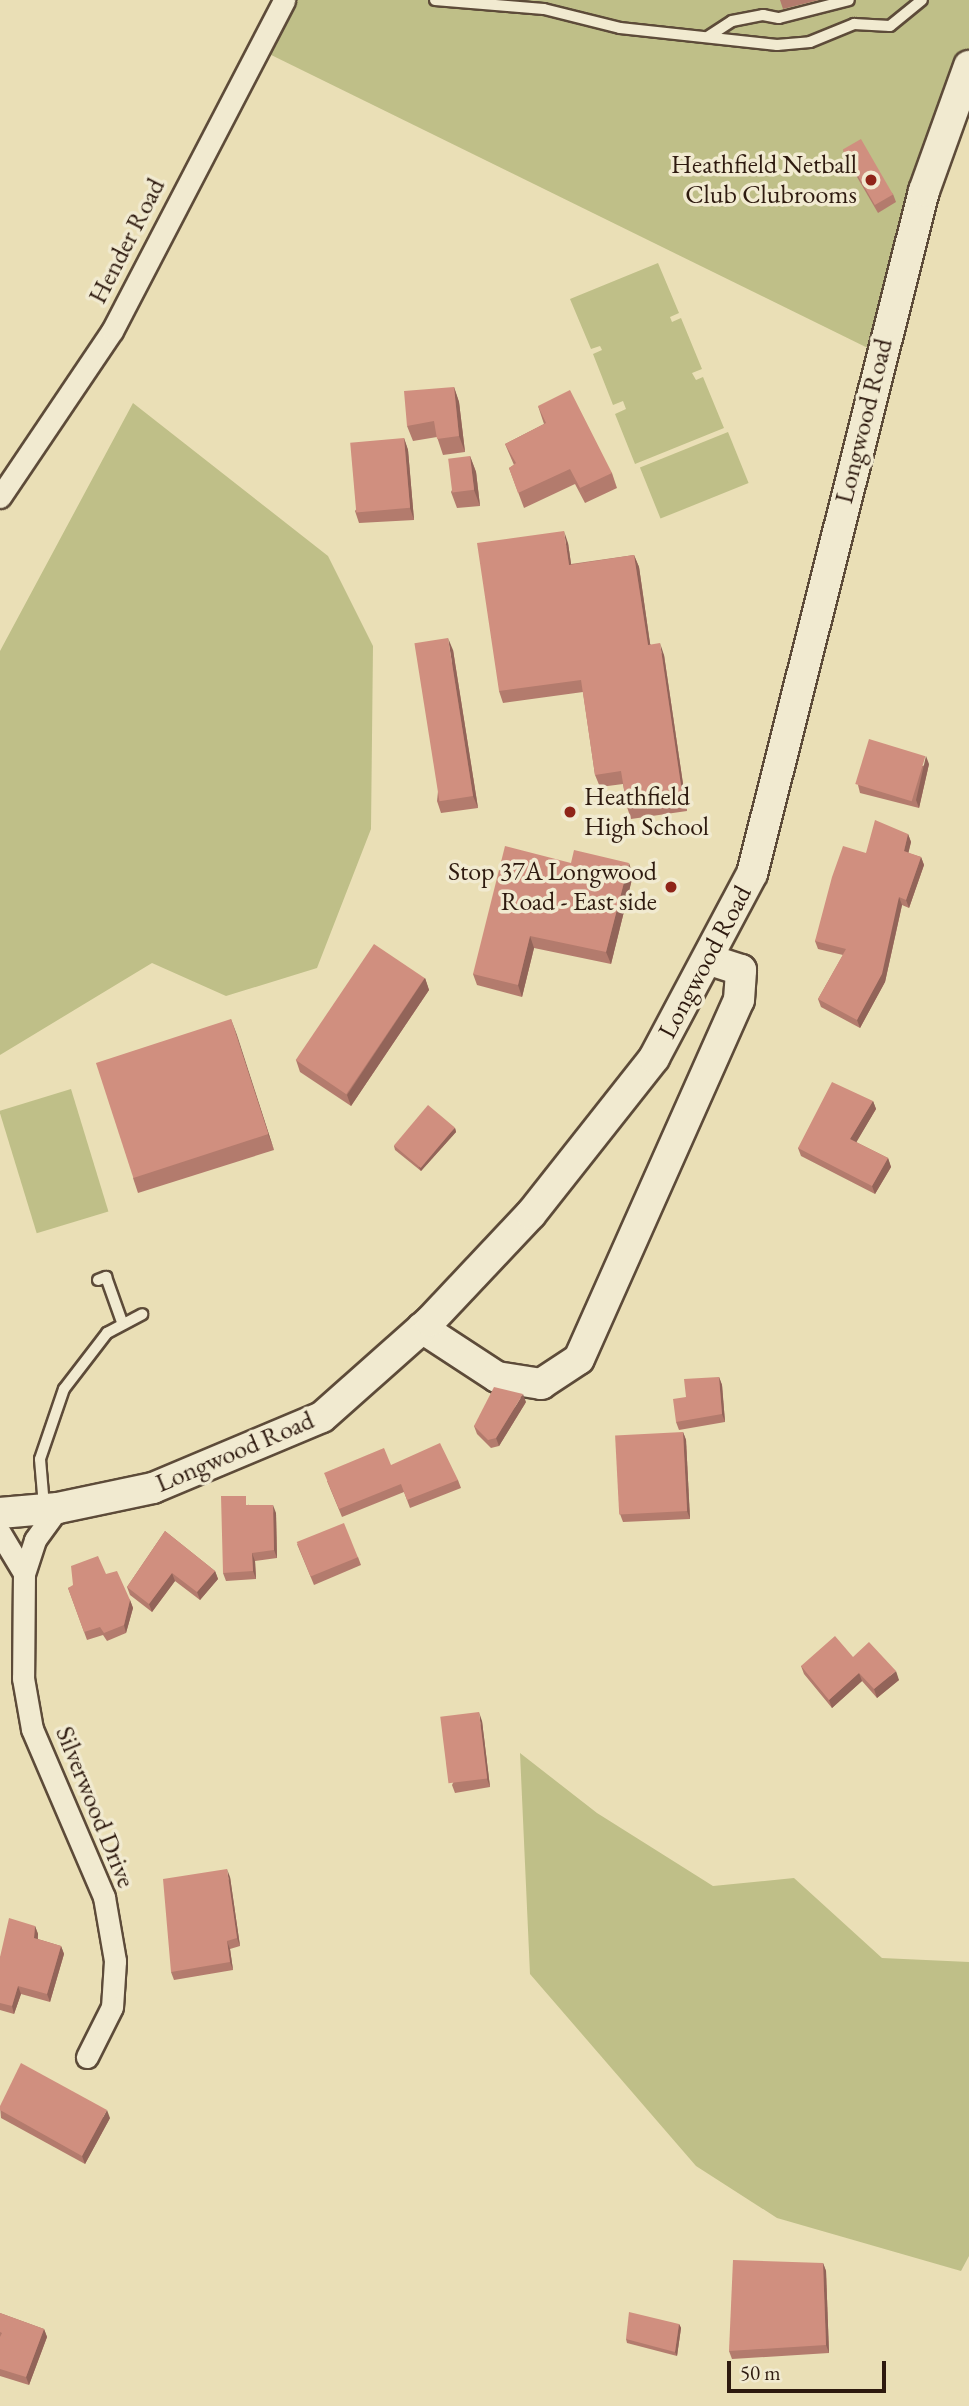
<!DOCTYPE html>
<style>
body{margin:0}
#map{position:relative;width:969px;height:2406px;overflow:hidden;background:#eadfb6;font-family:"EB Garamond",serif}
div>[style]{position:absolute}
[style*='--x']{left:calc(var(--x)*1px);top:calc(var(--y)*1px);width:calc(var(--w)*1px);rotate:calc(var(--a)*1deg)}
.green>*{inset:0;background:#bfbf88;transform-origin:0 0}
.roads{filter:drop-shadow(2px 0 #5d4b39) drop-shadow(-2px 0 #5d4b39) drop-shadow(0 2px #5d4b39) drop-shadow(0 -2px #5d4b39)}
.lane>*{height:10px;margin:-5px;padding:0 5px;transform-origin:5px;border-radius:5px;background:#f1ead0}
.street>*{height:21px;margin:-10.5px;padding:0 10.5px;transform-origin:10.5px;border-radius:10.5px;background:#f1ead0}
.secondary>*{height:30px;margin:-15px;padding:0 15px;transform-origin:15px;border-radius:15px;background:#f1ead0}
.wall>*{inset:0;background:#b37b6d}
.shaded-wall>*{inset:0;background:#926459}
.building>*{inset:0;background:#d08f7f;transform-origin:0 0}
.dots>*{width:19px;height:19px;translate:-50% -50%;box-sizing:border-box;border:4px solid #f1ead0;border-radius:50%}
span{translate:-50% -50%;white-space:nowrap;text-align:center;line-height:1.15;-webkit-text-stroke:7px #f1ead0;paint-order:stroke}
.poi-label{font-size:26px;color:#2e1a0f}
.right{translate:-100% -50%;text-align:right}
.left{translate:0 -50%;text-align:left}
.street-label{font-size:26px;color:#2e1a0f}
.scale{position:absolute;left:727px;top:2361px;width:159px;height:32px;box-sizing:border-box;border:4px solid #2e1a0f;border-top:0;padding-left:9px;font-size:21px;line-height:24px;white-space:nowrap;color:#2e1a0f;-webkit-text-stroke:5px #f1ead0;paint-order:stroke}
</style>
<div id="map">
<div class="green">
<div style="clip-path:polygon(284px 0,969px 0,969px 66px,880px 354px,259px 49px)"></div>
<div style="clip-path:polygon(658px 263px,679px 313px,670px 317px,672px 322px,681px 318px,702px 369px,692px 373px,696px 380px,703px 377px,724px 428px,635px 464px,615px 414px,626px 409px,623px 401px,613px 405px,593px 354px,602px 350px,600px 346px,591px 349px,570px 299px)"></div>
<div style="clip-path:polygon(133px 403px,328px 556px,373px 646px,371px 829px,317px 968px,226px 996px,152px 963px,0 1055px,0 651px)"></div>
<div style="left:728px;top:432px;width:55px;height:95px;rotate:68deg"></div>
<div style="left:71px;top:1089px;width:128px;height:75px;rotate:73deg"></div>
<div style="clip-path:polygon(520px 1753px,597px 1813px,713px 1886px,794px 1878px,882px 1958px,969px 1962px,969px 2256px,961px 2271px,777px 2218px,696px 2166px,530px 1974px)"></div>
</div>
<div class="roads">
<div class="lane">
<div style="--x:435;--y:0;--w:109;--a:4.7"></div>
<div style="--x:544;--y:9;--w:78;--a:14"></div>
<div style="--x:620;--y:28;--w:158;--a:6.2"></div>
<div style="--x:777;--y:45;--w:33;--a:-5"></div>
<div style="--x:810;--y:42;--w:48;--a:-22.2"></div>
<div style="--x:854;--y:24;--w:36;--a:3"></div>
<div style="--x:890;--y:26;--w:41;--a:-39.1"></div>
<div style="--x:709;--y:36;--w:27;--a:-33"></div>
<div style="--x:732;--y:21;--w:32;--a:-11"></div>
<div style="--x:763;--y:15;--w:16;--a:11"></div>
<div style="--x:779;--y:18;--w:72;--a:-14.4"></div>
<div style="--x:98;--y:1280;--w:9;--a:-21"></div>
<div style="--x:106;--y:1277;--w:48;--a:70.4"></div>
<div style="--x:44;--y:1506;--w:47;--a:-94.9"></div>
<div style="--x:40;--y:1459;--w:74;--a:-71.1"></div>
<div style="--x:64;--y:1389;--w:71;--a:-52.5"></div>
<div style="--x:107;--y:1333;--w:40;--a:-28"></div>
</div>
<div class="street">
<div style="--x:0;--y:497;--w:200;--a:-56"></div>
<div style="--x:112;--y:331;--w:373;--a:-62.5"></div>
<div style="--x:58;--y:1508;--w:39;--a:126"></div>
<div style="--x:35;--y:1540;--w:35;--a:108"></div>
<div style="--x:24;--y:1573;--w:105;--a:90.5"></div>
<div style="--x:23;--y:1678;--w:52;--a:80"></div>
<div style="--x:32;--y:1729;--w:183;--a:66.8"></div>
<div style="--x:104;--y:1897;--w:65;--a:80.2"></div>
<div style="--x:115;--y:1961;--w:46;--a:93.7"></div>
<div style="--x:112;--y:2007;--w:56;--a:116.6"></div>
<div style="--x:0;--y:1533;--w:47;--a:59"></div>
</div>
<div class="secondary">
<div style="--x:422;--y:1328;--w:90;--a:33.2"></div>
<div style="--x:497;--y:1377;--w:45;--a:9"></div>
<div style="--x:541;--y:1384;--w:45;--a:-33.3"></div>
<div style="--x:579;--y:1359;--w:393;--a:-66"></div>
<div style="--x:739;--y:1000;--w:30;--a:-86"></div>
<div style="--x:741;--y:970;--w:35;--a:-162"></div>
<div style="--x:0;--y:1513;--w:58;--a:-4.9"></div>
<div style="--x:58;--y:1508;--w:97;--a:-11.9"></div>
<div style="--x:153;--y:1488;--w:183;--a:-22.8"></div>
<div style="--x:322;--y:1417;--w:144;--a:-41.6"></div>
<div style="--x:430;--y:1321;--w:147;--a:-46.7"></div>
<div style="--x:531;--y:1214;--w:199;--a:-51.7"></div>
<div style="--x:654;--y:1058;--w:208;--a:-62"></div>
<div style="--x:752;--y:874;--w:704;--a:-75.87"></div>
<div style="--x:924;--y:191;--w:133;--a:-70.2"></div>
</div>
</div>
<div class="wall">
<div style="clip-path:polygon(780px 0,819px 0,783px 9px)"></div>
<div style="clip-path:polygon(843px 150px,893px 194px,896px 202px,878px 213px,846px 158px)"></div>
<div style="clip-path:polygon(454px 387px,459px 402px,465px 452px,443px 455px,437px 437px,413px 441px,407px 426px)"></div>
<div style="clip-path:polygon(538px 406px,612px 473px,617px 488px,585px 503px,575px 484px,524px 508px,509px 468px,514px 465px,505px 444px,544px 424px)"></div>
<div style="clip-path:polygon(404px 438px,408px 450px,414px 520px,359px 523px,355px 511px)"></div>
<div style="clip-path:polygon(470px 456px,476px 472px,480px 506px,457px 508px,451px 492px)"></div>
<div style="clip-path:polygon(568px 543px,571px 564px,634px 555px,639px 567px,650px 644px,664px 655px,687px 811px,631px 819px,627px 807px,623px 784px,600px 787px,595px 775px,583px 692px,503px 703px,499px 691px)"></div>
<div style="clip-path:polygon(453px 650px,478px 808px,441px 813px,437px 801px)"></div>
<div style="clip-path:polygon(929px 764px,919px 808px,860px 793px,858px 785px)"></div>
<div style="clip-path:polygon(908px 834px,911px 842px,908px 853px,921px 857px,924px 865px,909px 908px,902px 905px,885px 982px,860px 1028px,821px 1007px,818px 999px,843px 955px,818px 949px,815px 941px,866px 853px)"></div>
<div style="clip-path:polygon(571px 863px,633px 875px,611px 964px,534px 948px,522px 997px,477px 985px,473px 974px)"></div>
<div style="clip-path:polygon(425px 978px,429px 990px,351px 1106px,300px 1072px,296px 1060px)"></div>
<div style="clip-path:polygon(231px 1019px,274px 1150px,138px 1193px,133px 1178px)"></div>
<div style="clip-path:polygon(873px 1101px,876px 1109px,856px 1142px,888px 1158px,891px 1167px,875px 1194px,801px 1156px,798px 1148px)"></div>
<div style="clip-path:polygon(455px 1128px,456px 1132px,421px 1171px,395px 1150px,394px 1146px)"></div>
<div style="clip-path:polygon(719px 1377px,722px 1385px,725px 1422px,679px 1430px,676px 1422px,686px 1397px)"></div>
<div style="clip-path:polygon(526px 1402px,499px 1446px,491px 1448px,477px 1434px,474px 1426px)"></div>
<div style="clip-path:polygon(683px 1432px,686px 1440px,690px 1519px,623px 1522px,620px 1514px)"></div>
<div style="clip-path:polygon(391px 1465px,458px 1480px,461px 1488px,410px 1508px,404px 1492px,342px 1517px,327px 1481px)"></div>
<div style="clip-path:polygon(249px 1504px,249px 1505px,276px 1513px,277px 1558px,255px 1561px,256px 1579px,226px 1581px,223px 1573px)"></div>
<div style="clip-path:polygon(165px 1531px,215px 1571px,218px 1579px,200px 1600px,175px 1581px,152px 1612px,130px 1595px,127px 1587px)"></div>
<div style="clip-path:polygon(297px 1544px,358px 1557px,361px 1565px,314px 1585px)"></div>
<div style="clip-path:polygon(106px 1574px,130px 1600px,133px 1608px,126px 1633px,107px 1641px,103px 1635px,87px 1640px,68px 1588px)"></div>
<div style="clip-path:polygon(853px 1657px,899px 1680px,877px 1698px,862px 1681px,832px 1708px,804px 1674px,801px 1666px)"></div>
<div style="clip-path:polygon(482px 1721px,490px 1787px,455px 1793px,452px 1785px)"></div>
<div style="clip-path:polygon(230px 1877px,240px 1946px,230px 1949px,233px 1970px,174px 1980px,171px 1972px)"></div>
<div style="clip-path:polygon(35px 1926px,38px 1934px,38px 1939px,61px 1946px,64px 1954px,50px 2002px,21px 1994px,14px 2014px,0 2010px,0 1957px)"></div>
<div style="clip-path:polygon(0 2106px,110px 2118px,85px 2164px,1px 2118px)"></div>
<div style="clip-path:polygon(823px 2263px,826px 2271px,829px 2353px,732px 2359px,729px 2351px)"></div>
<div style="clip-path:polygon(0 2313px,44px 2329px,47px 2337px,29px 2385px,0 2376px)"></div>
<div style="clip-path:polygon(679px 2324px,681px 2328px,677px 2356px,627px 2343px,626px 2339px)"></div>
</div>
<div class="shaded-wall">
<div style="clip-path:polygon(454px 387px,459px 402px,465px 452px,459px 436px)"></div>
<div style="clip-path:polygon(404px 438px,408px 450px,414px 520px,410px 508px)"></div>
<div style="clip-path:polygon(470px 456px,476px 472px,480px 506px,474px 490px)"></div>
<div style="clip-path:polygon(564px 531px,568px 543px,573px 577px,569px 565px)"></div>
<div style="clip-path:polygon(634px 555px,639px 567px,652px 657px,648px 645px)"></div>
<div style="clip-path:polygon(448px 638px,453px 650px,478px 808px,473px 796px)"></div>
<div style="clip-path:polygon(660px 643px,664px 655px,687px 811px,683px 799px)"></div>
<div style="clip-path:polygon(926px 756px,929px 764px,919px 808px,916px 800px)"></div>
<div style="clip-path:polygon(908px 834px,911px 842px,907px 859px,904px 851px)"></div>
<div style="clip-path:polygon(921px 857px,924px 865px,909px 908px,906px 900px)"></div>
<div style="clip-path:polygon(629px 863px,633px 875px,611px 964px,606px 952px)"></div>
<div style="clip-path:polygon(899px 897px,902px 905px,885px 982px,860px 1028px,857px 1020px)"></div>
<div style="clip-path:polygon(530px 936px,534px 948px,522px 997px,518px 985px)"></div>
<div style="clip-path:polygon(425px 978px,429px 990px,351px 1106px,347px 1095px)"></div>
<div style="clip-path:polygon(231px 1019px,237px 1035px,274px 1150px,268px 1134px)"></div>
<div style="clip-path:polygon(873px 1101px,876px 1109px,853px 1148px,850px 1139px)"></div>
<div style="clip-path:polygon(455px 1128px,456px 1132px,421px 1171px,419px 1167px)"></div>
<div style="clip-path:polygon(888px 1158px,891px 1167px,875px 1194px,872px 1186px)"></div>
<div style="clip-path:polygon(719px 1377px,722px 1385px,725px 1422px,722px 1414px)"></div>
<div style="clip-path:polygon(523px 1394px,526px 1402px,499px 1446px,496px 1438px)"></div>
<div style="clip-path:polygon(683px 1432px,686px 1440px,690px 1519px,687px 1511px)"></div>
<div style="clip-path:polygon(273px 1505px,276px 1513px,277px 1558px,274px 1550px)"></div>
<div style="clip-path:polygon(252px 1553px,255px 1561px,256px 1579px,253px 1571px)"></div>
<div style="clip-path:polygon(215px 1571px,218px 1579px,200px 1600px,197px 1592px)"></div>
<div style="clip-path:polygon(172px 1573px,175px 1581px,152px 1612px,149px 1604px)"></div>
<div style="clip-path:polygon(130px 1600px,133px 1608px,126px 1633px,124px 1625px)"></div>
<div style="clip-path:polygon(896px 1671px,899px 1680px,877px 1698px,874px 1689px)"></div>
<div style="clip-path:polygon(859px 1673px,862px 1681px,832px 1708px,829px 1700px)"></div>
<div style="clip-path:polygon(479px 1712px,482px 1721px,490px 1787px,487px 1779px)"></div>
<div style="clip-path:polygon(227px 1869px,230px 1877px,240px 1946px,237px 1938px)"></div>
<div style="clip-path:polygon(35px 1926px,38px 1934px,37px 1946px,34px 1938px)"></div>
<div style="clip-path:polygon(227px 1941px,230px 1949px,233px 1970px,230px 1962px)"></div>
<div style="clip-path:polygon(61px 1946px,64px 1954px,50px 2002px,47px 1994px)"></div>
<div style="clip-path:polygon(18px 1986px,21px 1994px,14px 2014px,12px 2006px)"></div>
<div style="clip-path:polygon(107px 2110px,110px 2118px,85px 2164px,82px 2156px)"></div>
<div style="clip-path:polygon(823px 2263px,826px 2271px,829px 2353px,826px 2345px)"></div>
<div style="clip-path:polygon(679px 2324px,681px 2328px,677px 2356px,675px 2352px)"></div>
<div style="clip-path:polygon(44px 2329px,47px 2337px,29px 2385px,26px 2377px)"></div>
</div>
<div class="building">
<div style="left:861px;top:139px;width:64px;height:21px;rotate:60deg"></div>
<div style="clip-path:polygon(454px 387px,459px 436px,437px 439px,434px 421px,407px 426px,404px 391px)"></div>
<div style="clip-path:polygon(570px 390px,612px 473px,580px 488px,570px 469px,518px 493px,509px 468px,516px 463px,505px 444px,546px 423px,538px 406px)"></div>
<div style="left:404px;top:438px;width:70px;height:54px;rotate:85deg"></div>
<div style="left:470px;top:456px;width:34px;height:22px;rotate:83deg"></div>
<div style="clip-path:polygon(564px 531px,569px 565px,634px 555px,648px 645px,660px 643px,683px 799px,627px 807px,621px 771px,595px 775px,581px 680px,499px 691px,477px 543px)"></div>
<div style="left:448px;top:638px;width:160px;height:34px;rotate:81deg"></div>
<div style="left:869px;top:739px;width:59px;height:47px;rotate:17deg"></div>
<div style="clip-path:polygon(875px 820px,908px 834px,904px 851px,921px 857px,906px 900px,899px 897px,882px 974px,857px 1020px,818px 999px,846px 949px,815px 941px,832px 877px,843px 846px,866px 853px)"></div>
<div style="clip-path:polygon(505px 846px,571px 863px,574px 850px,629px 863px,606px 952px,530px 936px,518px 985px,473px 974px)"></div>
<div style="left:374px;top:944px;width:61px;height:140px;rotate:34deg"></div>
<div style="left:231px;top:1019px;width:121px;height:142px;rotate:72deg"></div>
<div style="clip-path:polygon(832px 1082px,873px 1101px,850px 1139px,888px 1158px,872px 1186px,798px 1148px)"></div>
<div style="left:428px;top:1105px;width:35px;height:53px;rotate:40deg"></div>
<div style="clip-path:polygon(719px 1377px,722px 1414px,676px 1422px,673px 1399px,686px 1397px,684px 1379px)"></div>
<div style="clip-path:polygon(494px 1387px,523px 1394px,496px 1438px,488px 1440px,474px 1426px)"></div>
<div style="left:683px;top:1432px;width:79px;height:68px;rotate:87deg"></div>
<div style="clip-path:polygon(440px 1443px,458px 1480px,407px 1500px,401px 1484px,339px 1509px,324px 1473px,384px 1448px,391px 1465px)"></div>
<div style="clip-path:polygon(221px 1496px,246px 1496px,246px 1505px,273px 1505px,274px 1550px,252px 1553px,253px 1571px,223px 1573px)"></div>
<div style="left:344px;top:1523px;width:37px;height:51px;rotate:68deg"></div>
<div style="clip-path:polygon(165px 1531px,215px 1571px,197px 1592px,172px 1573px,149px 1604px,127px 1587px)"></div>
<div style="clip-path:polygon(98px 1556px,106px 1574px,117px 1571px,130px 1600px,124px 1625px,104px 1633px,100px 1627px,84px 1632px,68px 1588px,73px 1585px,71px 1566px)"></div>
<div style="clip-path:polygon(835px 1636px,853px 1657px,869px 1642px,896px 1671px,874px 1689px,859px 1673px,829px 1700px,801px 1666px)"></div>
<div style="left:479px;top:1712px;width:67px;height:39px;rotate:83deg"></div>
<div style="clip-path:polygon(227px 1869px,237px 1938px,227px 1941px,230px 1962px,171px 1972px,163px 1879px)"></div>
<div style="clip-path:polygon(9px 1918px,35px 1926px,34px 1938px,61px 1946px,47px 1994px,18px 1986px,12px 2006px,0 2003px,0 1957px)"></div>
<div style="clip-path:polygon(21px 2063px,107px 2110px,82px 2156px,0 2110px,0 2106px)"></div>
<div style="clip-path:polygon(733px 2260px,823px 2263px,826px 2345px,729px 2351px)"></div>
<div style="clip-path:polygon(629px 2312px,679px 2324px,675px 2352px,626px 2339px)"></div>
<div style="clip-path:polygon(0 2313px,44px 2329px,26px 2377px,0 2369px,0 2337px,2px 2333px,0 2332px)"></div>
</div>
<div class="dots">
<div style="left:871px;top:180px;background:#8f2418"></div>
<div style="left:570px;top:812px;background:#8f2418"></div>
<div style="left:671px;top:887px;background:#8f2418"></div>
</div>
<div class="poi-label">
<span class="right" style="left:857px;top:180px">Heathfield Netball<br>Club Clubrooms</span>
<span class="left" style="left:584px;top:812px">Heathfield<br>High School</span>
<span class="right" style="left:657px;top:887px">Stop 37A Longwood<br>Road - East side</span>
</div>
<div class="street-label">
<span style="left:127px;top:241px;rotate:-63deg">Hender Road</span>
<span style="left:864px;top:421px;rotate:-76deg">Longwood Road</span>
<span style="left:705px;top:962px;rotate:-62deg">Longwood Road</span>
<span style="left:235px;top:1452px;rotate:-23deg">Longwood Road</span>
<span style="left:95px;top:1807px;rotate:68deg">Silverwood Drive</span>
</div>
<div class="scale">50 m</div>
</div>
